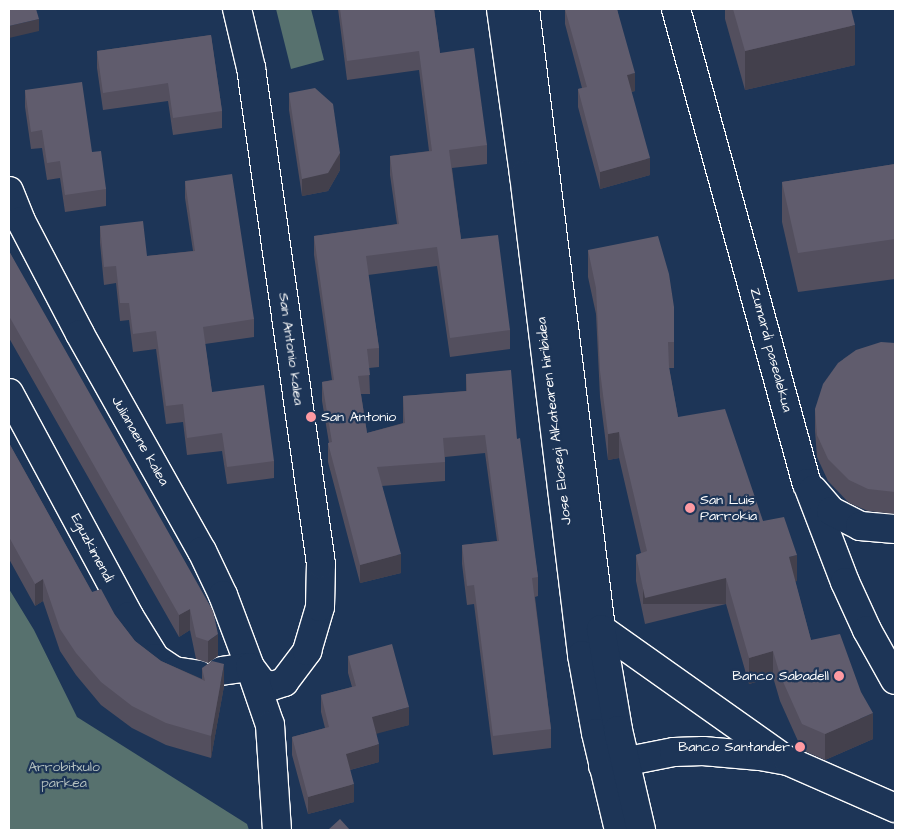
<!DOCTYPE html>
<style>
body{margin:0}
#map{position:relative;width:904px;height:839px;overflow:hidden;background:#1d3557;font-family:"Architects Daughter",sans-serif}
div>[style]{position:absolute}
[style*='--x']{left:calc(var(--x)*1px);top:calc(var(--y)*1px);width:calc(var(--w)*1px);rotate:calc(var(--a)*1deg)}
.green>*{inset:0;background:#57716e}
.roads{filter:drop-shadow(1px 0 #fff) drop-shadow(-1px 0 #fff) drop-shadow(0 1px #fff) drop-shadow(0 -1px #fff)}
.minor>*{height:28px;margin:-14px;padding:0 14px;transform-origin:14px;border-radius:14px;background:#1d3557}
.major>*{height:28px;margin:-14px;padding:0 14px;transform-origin:14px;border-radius:14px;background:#1d3557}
.wall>*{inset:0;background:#534f5e}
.shaded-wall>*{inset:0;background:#43404c;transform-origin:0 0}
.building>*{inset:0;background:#605c6d}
.dots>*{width:14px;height:14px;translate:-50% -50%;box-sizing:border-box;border:2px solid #1d3557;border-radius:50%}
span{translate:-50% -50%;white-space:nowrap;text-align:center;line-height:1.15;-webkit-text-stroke:4.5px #1d3557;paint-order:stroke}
.street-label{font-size:14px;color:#fff}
.poi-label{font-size:14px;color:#fff}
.left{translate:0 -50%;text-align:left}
.right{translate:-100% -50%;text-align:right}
.park-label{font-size:14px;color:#b3bfbe}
.frame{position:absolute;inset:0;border:10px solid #fff;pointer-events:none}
</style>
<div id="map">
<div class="green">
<div style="clip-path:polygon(276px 9px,311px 9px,324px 60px,291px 69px)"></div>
<div style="clip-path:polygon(9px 589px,34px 630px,77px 717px,247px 824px,249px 830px,9px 830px)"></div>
</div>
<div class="roads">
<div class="minor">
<div style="--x:676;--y:9;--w:492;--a:74.6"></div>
<div style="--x:807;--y:483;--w:106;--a:69"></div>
<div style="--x:845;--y:582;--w:53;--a:65.4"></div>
<div style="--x:867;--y:630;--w:57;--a:60.8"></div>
<div style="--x:9;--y:191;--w:32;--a:68"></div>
<div style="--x:21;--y:221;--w:127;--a:62.4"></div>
<div style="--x:80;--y:334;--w:249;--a:60.7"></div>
<div style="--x:202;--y:551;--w:49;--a:64.5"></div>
<div style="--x:223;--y:595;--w:77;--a:69.4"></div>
<div style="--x:250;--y:667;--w:20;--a:53"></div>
<div style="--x:262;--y:683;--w:10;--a:17"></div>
<div style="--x:272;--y:686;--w:13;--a:-18"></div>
<div style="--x:284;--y:682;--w:39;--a:-53"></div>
<div style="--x:307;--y:651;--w:46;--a:-73.5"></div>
<div style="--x:320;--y:607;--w:43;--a:-88.7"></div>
<div style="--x:321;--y:564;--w:501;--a:-98.03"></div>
<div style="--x:251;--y:68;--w:61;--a:-103.3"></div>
<div style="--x:9;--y:393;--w:253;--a:61.7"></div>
<div style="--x:129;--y:616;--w:49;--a:58.2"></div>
<div style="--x:155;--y:658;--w:23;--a:34"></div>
<div style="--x:174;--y:671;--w:25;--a:9"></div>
<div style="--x:813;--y:490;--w:28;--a:49"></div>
<div style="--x:831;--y:511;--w:33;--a:27"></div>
<div style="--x:860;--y:526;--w:35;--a:5"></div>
<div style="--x:601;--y:629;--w:222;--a:35.3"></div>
<div style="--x:221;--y:671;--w:29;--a:-8"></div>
<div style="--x:250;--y:667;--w:61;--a:71"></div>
<div style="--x:270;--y:725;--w:105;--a:86.2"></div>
<div style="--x:603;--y:766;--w:72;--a:-11.2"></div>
<div style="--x:674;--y:752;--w:29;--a:-2"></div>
<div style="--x:703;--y:751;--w:57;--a:5"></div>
<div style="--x:760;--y:756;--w:28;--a:10"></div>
<div style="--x:788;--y:761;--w:117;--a:23.7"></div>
</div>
<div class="major">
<div style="--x:501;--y:9;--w:168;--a:82.1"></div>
<div style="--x:524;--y:175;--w:483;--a:83.1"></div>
<div style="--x:582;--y:655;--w:79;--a:79.8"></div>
<div style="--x:596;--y:733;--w:100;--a:76.7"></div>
<div style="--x:525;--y:9;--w:625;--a:83.01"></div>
<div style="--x:601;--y:629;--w:102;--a:80.4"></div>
<div style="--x:618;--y:730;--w:103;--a:77"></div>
</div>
</div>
<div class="wall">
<div style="clip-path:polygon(338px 9px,434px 9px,440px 53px,487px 145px,487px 164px,452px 168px,461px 239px,510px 330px,510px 349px,450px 357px,437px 266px,368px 275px,379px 348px,379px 367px,369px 368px,370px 394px,361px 394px,367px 433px,403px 423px,403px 396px,466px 391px,466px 374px,517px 439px,538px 577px,538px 596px,535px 597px,551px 729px,551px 748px,493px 755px,474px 604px,467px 605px,462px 564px,462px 545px,497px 541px,485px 453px,445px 457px,445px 481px,382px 486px,401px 573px,360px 583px,328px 462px,328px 443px,329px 443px,322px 401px,322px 382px,332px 380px,314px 255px,314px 236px,397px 224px,390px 175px,390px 156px,429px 151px,419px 70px,347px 80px)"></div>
<div style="clip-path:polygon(565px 9px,617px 9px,635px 91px,631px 92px,650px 175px,600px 189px,578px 107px,578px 89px,582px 88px,565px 24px)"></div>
<div style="clip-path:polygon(725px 9px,851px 9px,855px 65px,745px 90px,725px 19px)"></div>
<div style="clip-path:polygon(211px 35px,222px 111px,222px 128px,173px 135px,168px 101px,103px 110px,97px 68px,97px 51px)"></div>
<div style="clip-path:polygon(25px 90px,92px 152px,106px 189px,106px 206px,65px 212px,60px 178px,47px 180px,42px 148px,31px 149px,25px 107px)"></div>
<div style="clip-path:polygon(289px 93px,340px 170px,328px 191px,302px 196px,289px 110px)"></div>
<div style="clip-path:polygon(895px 164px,895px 279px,798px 292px,782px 222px,782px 182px)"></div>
<div style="clip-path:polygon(185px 181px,254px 319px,254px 337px,205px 344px,212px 392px,274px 461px,274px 478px,227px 484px,222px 451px,187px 455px,183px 422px,166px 424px,156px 349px,133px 352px,129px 320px,120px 321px,116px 283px,104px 285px,100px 243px,100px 226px,147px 256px,193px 251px,185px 198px)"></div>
<div style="clip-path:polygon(588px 250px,674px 307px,674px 368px,669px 368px,678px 417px,763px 521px,797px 581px,795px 581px,811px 640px,873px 739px,825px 760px,802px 750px,780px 701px,773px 677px,749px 684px,726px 604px,645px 624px,636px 581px,636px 555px,641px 553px,619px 458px,608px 460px,600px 397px,596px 314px,588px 277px)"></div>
<div style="clip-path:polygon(9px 251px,218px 656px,208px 663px,196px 659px,190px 630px,179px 637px,9px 338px)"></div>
<div style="clip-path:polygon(895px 343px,895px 514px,868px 511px,849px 503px,828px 481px,817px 457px,815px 431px,815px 409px)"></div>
<div style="clip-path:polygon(9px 443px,92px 592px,115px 615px,135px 641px,161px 661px,202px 679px,202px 668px,224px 686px,211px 758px,166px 745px,132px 728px,101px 705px,76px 675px,60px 651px,43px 601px,35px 606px,9px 559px)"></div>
<div style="clip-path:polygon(348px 656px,409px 725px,376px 733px,379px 762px,350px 770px,354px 802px,308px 814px,292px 755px,292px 737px,325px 728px,321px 712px,321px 695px,352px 687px,348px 673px)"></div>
</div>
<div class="shaded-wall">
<div style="clip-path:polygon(39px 19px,39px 31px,9px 38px,9px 26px)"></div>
<div style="clip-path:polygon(855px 25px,855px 65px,745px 90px,745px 51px)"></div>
<div style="clip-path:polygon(635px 73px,635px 91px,627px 93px,627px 75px)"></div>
<div style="clip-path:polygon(340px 153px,340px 170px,328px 191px,302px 196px,302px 179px)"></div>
<div style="clip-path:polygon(650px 158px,650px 175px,600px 189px,600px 172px)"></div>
<div style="clip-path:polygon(619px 432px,619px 458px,608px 460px,608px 434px)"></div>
<div style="clip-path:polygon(401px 554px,401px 573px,360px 583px,360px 565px)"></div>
<div style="clip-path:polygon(797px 555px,797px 581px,789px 584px,789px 557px)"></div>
<div style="left:726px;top:578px;width:26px;height:83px;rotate:90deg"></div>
<div style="clip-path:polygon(43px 579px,43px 601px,35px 606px,35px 584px)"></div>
<div style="clip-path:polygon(190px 609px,190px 630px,179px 637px,179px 615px)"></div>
<div style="clip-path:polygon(218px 634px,218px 656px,208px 663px,208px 641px)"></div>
<div style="clip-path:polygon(773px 651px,773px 677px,749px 684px,749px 658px)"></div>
<div style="clip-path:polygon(224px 664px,224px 686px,211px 758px,211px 736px)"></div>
<div style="clip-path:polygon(409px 707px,409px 725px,372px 735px,372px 717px)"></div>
<div style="clip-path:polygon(873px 713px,873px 739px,825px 760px,825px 734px)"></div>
<div style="clip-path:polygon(379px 744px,379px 762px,346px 771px,346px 754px)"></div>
<div style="clip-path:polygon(354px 784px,354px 802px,308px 814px,308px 797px)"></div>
</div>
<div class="building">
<div style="clip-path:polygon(9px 9px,36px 9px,39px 19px,9px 26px)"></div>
<div style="clip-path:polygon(340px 9px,434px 9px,440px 53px,474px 48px,487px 145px,449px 150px,461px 239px,498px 235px,510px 330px,450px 338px,437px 247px,366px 256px,379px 348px,367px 349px,370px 375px,358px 376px,367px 433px,405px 423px,403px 396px,467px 391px,466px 374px,511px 370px,517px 439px,520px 438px,538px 577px,532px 578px,551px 729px,493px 736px,474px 585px,467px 586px,462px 545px,499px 541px,485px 435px,443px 438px,445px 462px,377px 467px,401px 554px,360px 565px,328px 443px,332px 442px,322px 382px,334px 380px,314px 236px,399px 224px,390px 156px,432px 151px,419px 51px,347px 61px)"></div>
<div style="clip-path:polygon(565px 9px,617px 9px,635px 73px,627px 75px,650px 158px,600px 172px,578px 89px,587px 87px)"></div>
<div style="clip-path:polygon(733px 9px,851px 9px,855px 25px,745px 51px)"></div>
<div style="clip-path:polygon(211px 35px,222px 111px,173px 118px,168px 83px,103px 93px,97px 51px)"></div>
<div style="clip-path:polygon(82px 82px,92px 152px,101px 151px,106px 189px,65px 195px,60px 161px,47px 163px,42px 130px,31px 132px,25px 90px)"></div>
<div style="clip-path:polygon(315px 88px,333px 104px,340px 153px,328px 173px,302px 179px,289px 93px)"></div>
<div style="clip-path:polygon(895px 164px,895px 239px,798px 253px,782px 182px)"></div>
<div style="clip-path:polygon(232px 174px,254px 319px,203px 327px,212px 392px,264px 385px,274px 461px,227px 467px,222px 433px,187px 438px,183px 404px,166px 406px,156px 331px,133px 334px,129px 303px,120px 303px,116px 266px,104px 267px,100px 226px,143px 221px,147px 256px,195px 251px,185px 181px)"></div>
<div style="clip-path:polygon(658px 236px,669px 274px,674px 307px,674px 342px,668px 342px,669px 367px,678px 417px,725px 409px,763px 521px,784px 517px,797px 555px,789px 557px,811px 640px,840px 634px,861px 692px,873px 713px,825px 734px,802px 724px,780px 675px,773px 651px,749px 658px,726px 578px,645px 598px,636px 555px,647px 551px,619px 432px,608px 434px,600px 371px,596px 288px,588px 250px)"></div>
<div style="clip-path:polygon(9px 251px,213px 611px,218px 634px,208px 641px,196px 637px,190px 609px,179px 615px,9px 316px)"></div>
<div style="clip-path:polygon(881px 342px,895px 343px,895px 492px,868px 489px,849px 480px,828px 459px,817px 435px,815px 409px,823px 384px,838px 363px,856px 350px)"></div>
<div style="clip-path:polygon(9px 443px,92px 592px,101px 589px,115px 615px,135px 641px,161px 661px,205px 681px,202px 668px,212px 661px,224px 664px,211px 736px,166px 723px,132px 706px,101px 682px,76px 653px,60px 629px,43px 579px,35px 584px,9px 537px)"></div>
<div style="clip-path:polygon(392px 644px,409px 707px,372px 717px,379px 744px,346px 754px,354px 784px,308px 797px,292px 737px,329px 727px,321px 695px,356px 686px,348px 656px)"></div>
<div style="clip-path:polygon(340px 819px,350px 830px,328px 830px)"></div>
</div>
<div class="dots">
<div style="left:311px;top:417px;background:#ff9aa2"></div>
<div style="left:690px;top:508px;background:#ff9aa2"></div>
<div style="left:839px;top:676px;background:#ff9aa2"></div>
<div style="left:800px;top:747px;background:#ff9aa2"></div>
</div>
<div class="street-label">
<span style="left:291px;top:349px;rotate:82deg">San Antonio kalea</span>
<span style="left:771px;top:350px;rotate:75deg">Zumardi pasealekua</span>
<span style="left:554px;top:421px;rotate:-97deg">Jose Elosegi Alkatearen hiribidea</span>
<span style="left:140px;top:441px;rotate:60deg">Julianaene kalea</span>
<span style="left:92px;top:548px;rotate:62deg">Eguzkimendi</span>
</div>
<div class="poi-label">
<span class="left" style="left:321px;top:417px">San Antonio</span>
<span class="left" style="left:700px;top:508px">San Luis<br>Parrokia</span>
<span class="right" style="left:829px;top:676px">Banco Sabadell</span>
<span class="right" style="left:790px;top:747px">Banco Santander</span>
</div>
<div class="park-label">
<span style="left:64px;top:775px">Arrobitxulo<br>parkea</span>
</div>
<div class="frame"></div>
</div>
